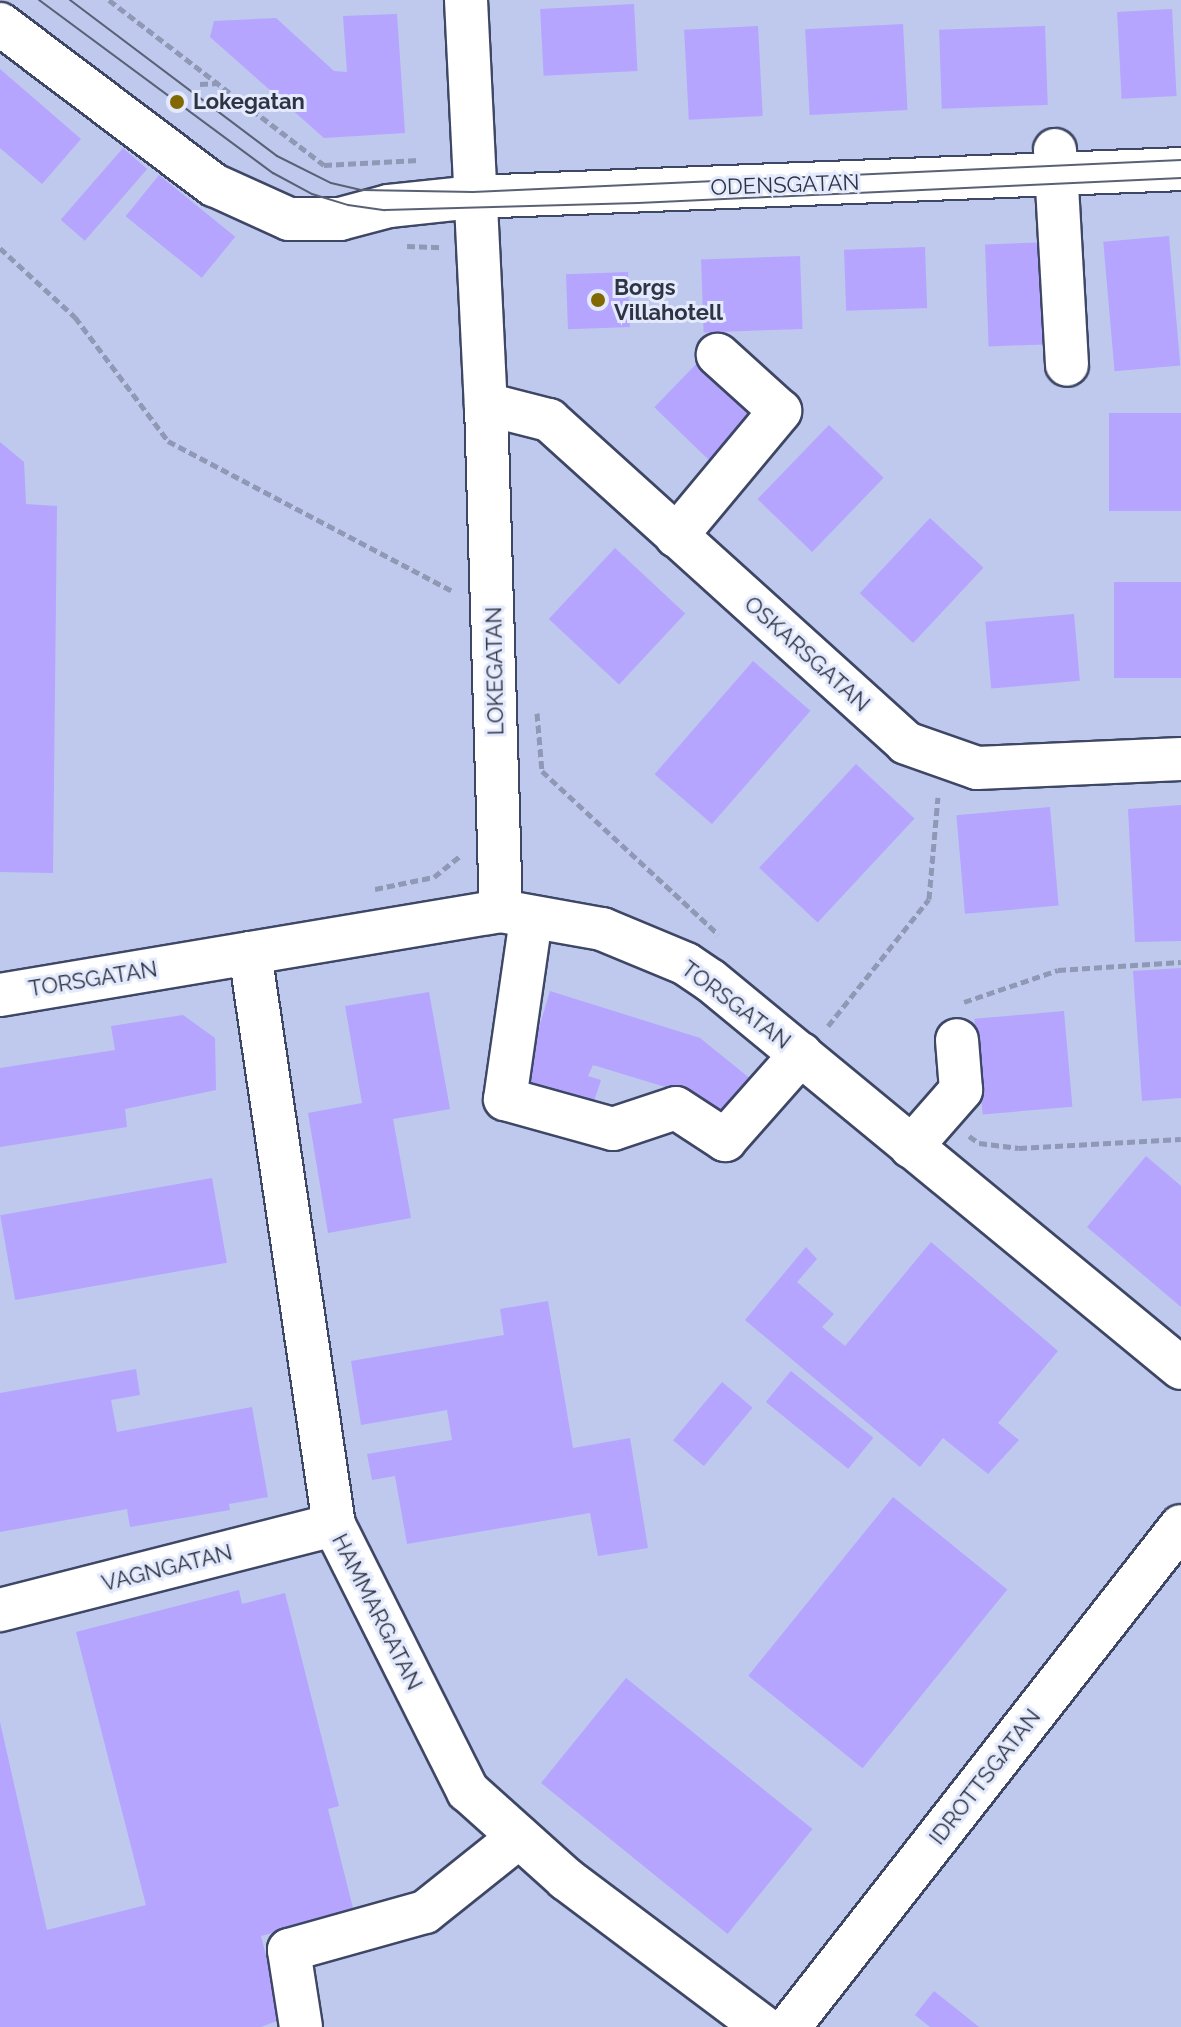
<!DOCTYPE html>
<style>
body{margin:0}
#map{position:relative;width:1181px;height:2027px;overflow:hidden;background:#bec9ed;font-family:Raleway,sans-serif}
div>[style]{position:absolute}
[style*='--x']{left:calc(var(--x)*1px);top:calc(var(--y)*1px);width:calc(var(--w)*1px);rotate:calc(var(--a)*1deg)}
.building>*{inset:0;background:#b5a5fe;transform-origin:0 0}
.path>*{height:5px;margin-top:-2.5px;transform-origin:0;background:repeating-linear-gradient(90deg,#8f98b5 0 8px,transparent 0 12px)}
.roads{filter:drop-shadow(2px 0 #3e4765) drop-shadow(-2px 0 #3e4765) drop-shadow(0 2px #3e4765) drop-shadow(0 -2px #3e4765)}
.minor>*{height:42px;margin:-21px;padding:0 21px;transform-origin:21px;border-radius:21px;background:#fff}
.tram>*{height:2px;margin:-1px;padding:0 1px;transform-origin:1px;border-radius:1px;background:#5a6175}
.dots>*{width:22px;height:22px;translate:-50% -50%;box-sizing:border-box;border:4px solid #e4eafd;border-radius:50%}
span{translate:-50% -50%;white-space:nowrap;text-align:center;line-height:1.15;-webkit-text-stroke:6px #e4eafd;paint-order:stroke}
.poi-label{font-size:22px;color:#2f3442;font-weight:700}
.left{translate:0 -50%;text-align:left}
.street-label{font-size:22px;color:#2f3442}
</style>
<div id="map">
<div class="building">
<div style="left:634px;top:4px;width:67px;height:94px;rotate:87deg"></div>
<div style="left:1172px;top:9px;width:87px;height:55px;rotate:87deg"></div>
<div style="clip-path:polygon(397px 14px,405px 133px,324px 138px,210px 37px,214px 21px,276px 18px,334px 71px,347px 72px,343px 16px)"></div>
<div style="left:903px;top:24px;width:86px;height:98px;rotate:87deg"></div>
<div style="left:758px;top:26px;width:90px;height:74px;rotate:87deg"></div>
<div style="left:1045px;top:26px;width:79px;height:106px;rotate:88deg"></div>
<div style="clip-path:polygon(0 69px,81px 139px,42px 184px,0 148px)"></div>
<div style="left:123px;top:148px;width:32px;height:95px;rotate:41deg"></div>
<div style="left:159px;top:175px;width:98px;height:53px;rotate:39deg"></div>
<div style="left:1169px;top:236px;width:130px;height:66px;rotate:85deg"></div>
<div style="left:1055px;top:242px;width:102px;height:70px;rotate:88deg"></div>
<div style="left:925px;top:247px;width:61px;height:81px;rotate:88deg"></div>
<div style="left:800px;top:256px;width:73px;height:99px;rotate:88deg"></div>
<div style="left:628px;top:272px;width:55px;height:62px;rotate:88deg"></div>
<div style="left:703px;top:357px;width:84px;height:70px;rotate:44deg"></div>
<div style="left:1181px;top:413px;width:98px;height:72px;rotate:90deg"></div>
<div style="left:829px;top:425px;width:76px;height:103px;rotate:44deg"></div>
<div style="clip-path:polygon(0 442px,24px 462px,26px 504px,57px 506px,53px 873px,0 872px)"></div>
<div style="left:930px;top:518px;width:73px;height:103px;rotate:43deg"></div>
<div style="left:615px;top:548px;width:96px;height:97px;rotate:43deg"></div>
<div style="left:1181px;top:582px;width:96px;height:67px;rotate:90deg"></div>
<div style="left:1074px;top:614px;width:67px;height:89px;rotate:85deg"></div>
<div style="left:753px;top:661px;width:76px;height:150px;rotate:41deg"></div>
<div style="left:856px;top:764px;width:80px;height:142px;rotate:43deg"></div>
<div style="clip-path:polygon(1181px 805px,1181px 941px,1135px 942px,1128px 809px)"></div>
<div style="left:1050px;top:807px;width:99px;height:94px;rotate:85deg"></div>
<div style="clip-path:polygon(1181px 968px,1181px 1098px,1142px 1101px,1133px 971px)"></div>
<div style="clip-path:polygon(550px 991px,700px 1038px,757px 1084px,724px 1125px,685px 1093px,593px 1065px,588px 1076px,601px 1080px,591px 1110px,521px 1088px)"></div>
<div style="clip-path:polygon(429px 992px,450px 1109px,393px 1119px,411px 1218px,328px 1233px,308px 1113px,362px 1103px,345px 1006px)"></div>
<div style="left:1064px;top:1011px;width:96px;height:90px;rotate:85deg"></div>
<div style="clip-path:polygon(183px 1015px,215px 1038px,216px 1090px,125px 1109px,127px 1127px,0 1147px,0 1068px,115px 1050px,111px 1026px)"></div>
<div style="clip-path:polygon(1146px 1156px,1181px 1186px,1181px 1307px,1087px 1227px)"></div>
<div style="left:212px;top:1178px;width:86px;height:215px;rotate:80deg"></div>
<div style="clip-path:polygon(931px 1242px,1058px 1351px,998px 1423px,1019px 1440px,988px 1474px,943px 1438px,920px 1467px,745px 1320px,806px 1247px,817px 1259px,797px 1282px,834px 1314px,822px 1327px,845px 1346px)"></div>
<div style="clip-path:polygon(548px 1301px,573px 1448px,630px 1438px,648px 1548px,598px 1556px,590px 1513px,407px 1544px,395px 1476px,372px 1480px,367px 1454px,452px 1440px,447px 1410px,361px 1425px,351px 1361px,504px 1335px,500px 1309px)"></div>
<div style="clip-path:polygon(136px 1369px,140px 1395px,111px 1400px,117px 1432px,252px 1407px,268px 1497px,229px 1504px,230px 1510px,130px 1527px,127px 1509px,0 1532px,0 1393px)"></div>
<div style="left:791px;top:1371px;width:106px;height:40px;rotate:39deg"></div>
<div style="left:722px;top:1382px;width:40px;height:76px;rotate:40deg"></div>
<div style="left:893px;top:1497px;width:147px;height:230px;rotate:39deg"></div>
<div style="clip-path:polygon(239px 1590px,242px 1604px,285px 1593px,339px 1806px,328px 1809px,354px 1912px,261px 1936px,282px 2019px,261px 2027px,0 2027px,0 1722px,47px 1930px,146px 1905px,76px 1632px)"></div>
<div style="left:626px;top:1678px;width:240px;height:135px;rotate:39deg"></div>
<div style="clip-path:polygon(934px 1991px,979px 2027px,930px 2027px,915px 2015px)"></div>
</div>
<div class="path">
<div style="--x:109;--y:0;--w:271;--a:37.5"></div>
<div style="--x:324;--y:165;--w:95;--a:-3"></div>
<div style="--x:200;--y:84;--w:19;--a:-3"></div>
<div style="--x:407;--y:246;--w:34;--a:2"></div>
<div style="--x:0;--y:248;--w:102;--a:42.6"></div>
<div style="--x:75;--y:317;--w:155;--a:53.1"></div>
<div style="--x:168;--y:441;--w:322;--a:27.8"></div>
<div style="--x:537;--y:713;--w:58;--a:85.1"></div>
<div style="--x:542;--y:771;--w:240;--a:42.8"></div>
<div style="--x:375;--y:889;--w:60;--a:-11.5"></div>
<div style="--x:434;--y:877;--w:33;--a:-39"></div>
<div style="--x:964;--y:1002;--w:99;--a:-18.8"></div>
<div style="--x:1058;--y:970;--w:123;--a:-3.7"></div>
<div style="--x:828;--y:1026;--w:162;--a:-51.5"></div>
<div style="--x:929;--y:899;--w:102;--a:-85"></div>
<div style="--x:969;--y:1136;--w:12;--a:35"></div>
<div style="--x:979;--y:1143;--w:40;--a:7.1"></div>
<div style="--x:1019;--y:1148;--w:162;--a:-3.2"></div>
</div>
<div class="roads">
<div class="minor">
<div style="--x:466;--y:0;--w:404;--a:87.2"></div>
<div style="--x:486;--y:404;--w:507;--a:88.31"></div>
<div style="--x:0;--y:24;--w:268;--a:37"></div>
<div style="--x:214;--y:185;--w:82;--a:24.4"></div>
<div style="--x:289;--y:219;--w:51;--a:0"></div>
<div style="--x:340;--y:219;--w:51;--a:-14.9"></div>
<div style="--x:389;--y:206;--w:84;--a:-6.1"></div>
<div style="--x:473;--y:197;--w:709;--a:-2.26"></div>
<div style="--x:1055;--y:150;--w:215;--a:86.8"></div>
<div style="--x:486;--y:404;--w:65;--a:14.3"></div>
<div style="--x:549;--y:420;--w:481;--a:42.1"></div>
<div style="--x:906;--y:743;--w:75;--a:19.4"></div>
<div style="--x:977;--y:768;--w:204;--a:-2.5"></div>
<div style="--x:676;--y:536;--w:163;--a:-50.2"></div>
<div style="--x:780;--y:411;--w:84;--a:-137.9"></div>
<div style="--x:531;--y:919;--w:182;--a:98.2"></div>
<div style="--x:505;--y:1099;--w:112;--a:15.5"></div>
<div style="--x:613;--y:1129;--w:66;--a:-18.4"></div>
<div style="--x:676;--y:1108;--w:59;--a:33.1"></div>
<div style="--x:725;--y:1140;--w:115;--a:-48.5"></div>
<div style="--x:250;--y:953;--w:578;--a:81.65"></div>
<div style="--x:334;--y:1525;--w:298;--a:63.3"></div>
<div style="--x:468;--y:1791;--w:132;--a:41.9"></div>
<div style="--x:566;--y:1879;--w:246;--a:36.9"></div>
<div style="--x:0;--y:995;--w:508;--a:-9.52"></div>
<div style="--x:501;--y:911;--w:103;--a:10.1"></div>
<div style="--x:602;--y:929;--w:91;--a:22.6"></div>
<div style="--x:686;--y:964;--w:29;--a:34"></div>
<div style="--x:710;--y:980;--w:610;--a:39.48"></div>
<div style="--x:911;--y:1147;--w:76;--a:-48.7"></div>
<div style="--x:961;--y:1090;--w:50;--a:-94.6"></div>
<div style="--x:0;--y:1610;--w:345;--a:-14.3"></div>
<div style="--x:301;--y:2027;--w:78;--a:-98.9"></div>
<div style="--x:289;--y:1950;--w:141;--a:-15.6"></div>
<div style="--x:425;--y:1912;--w:120;--a:-38.6"></div>
<div style="--x:789;--y:2027;--w:636;--a:-51.96"></div>
</div>
</div>
<div class="tram">
<div style="--x:39;--y:0;--w:291;--a:36.5"></div>
<div style="--x:273;--y:173;--w:44;--a:28.3"></div>
<div style="--x:312;--y:194;--w:38;--a:17"></div>
<div style="--x:348;--y:205;--w:37;--a:8"></div>
<div style="--x:385;--y:210;--w:253;--a:-1.6"></div>
<div style="--x:638;--y:203;--w:544;--a:-2.64"></div>
<div style="--x:70;--y:0;--w:259;--a:37"></div>
<div style="--x:277;--y:156;--w:60;--a:26.6"></div>
<div style="--x:331;--y:183;--w:32;--a:13"></div>
<div style="--x:362;--y:190;--w:111;--a:1"></div>
<div style="--x:473;--y:192;--w:709;--a:-2.59"></div>
</div>
<div class="dots">
<div style="left:177px;top:102px;background:#826801"></div>
<div style="left:598px;top:300px;background:#826801"></div>
</div>
<div class="poi-label">
<span class="left" style="left:193px;top:102px">Lokegatan</span>
<span class="left" style="left:614px;top:300px">Borgs<br>Villahotell</span>
</div>
<div class="street-label">
<span style="left:785px;top:185px;rotate:-2deg">ODENSGATAN</span>
<span style="left:807px;top:654px;rotate:42deg">OSKARSGATAN</span>
<span style="left:495px;top:671px;rotate:-91deg">LOKEGATAN</span>
<span style="left:93px;top:979px;rotate:-9deg">TORSGATAN</span>
<span style="left:736px;top:1005px;rotate:37deg">TORSGATAN</span>
<span style="left:167px;top:1568px;rotate:-14deg">VAGNGATAN</span>
<span style="left:377px;top:1612px;rotate:63deg">HAMMARGATAN</span>
<span style="left:985px;top:1777px;rotate:-52deg">IDROTTSGATAN</span>
</div>
</div>
